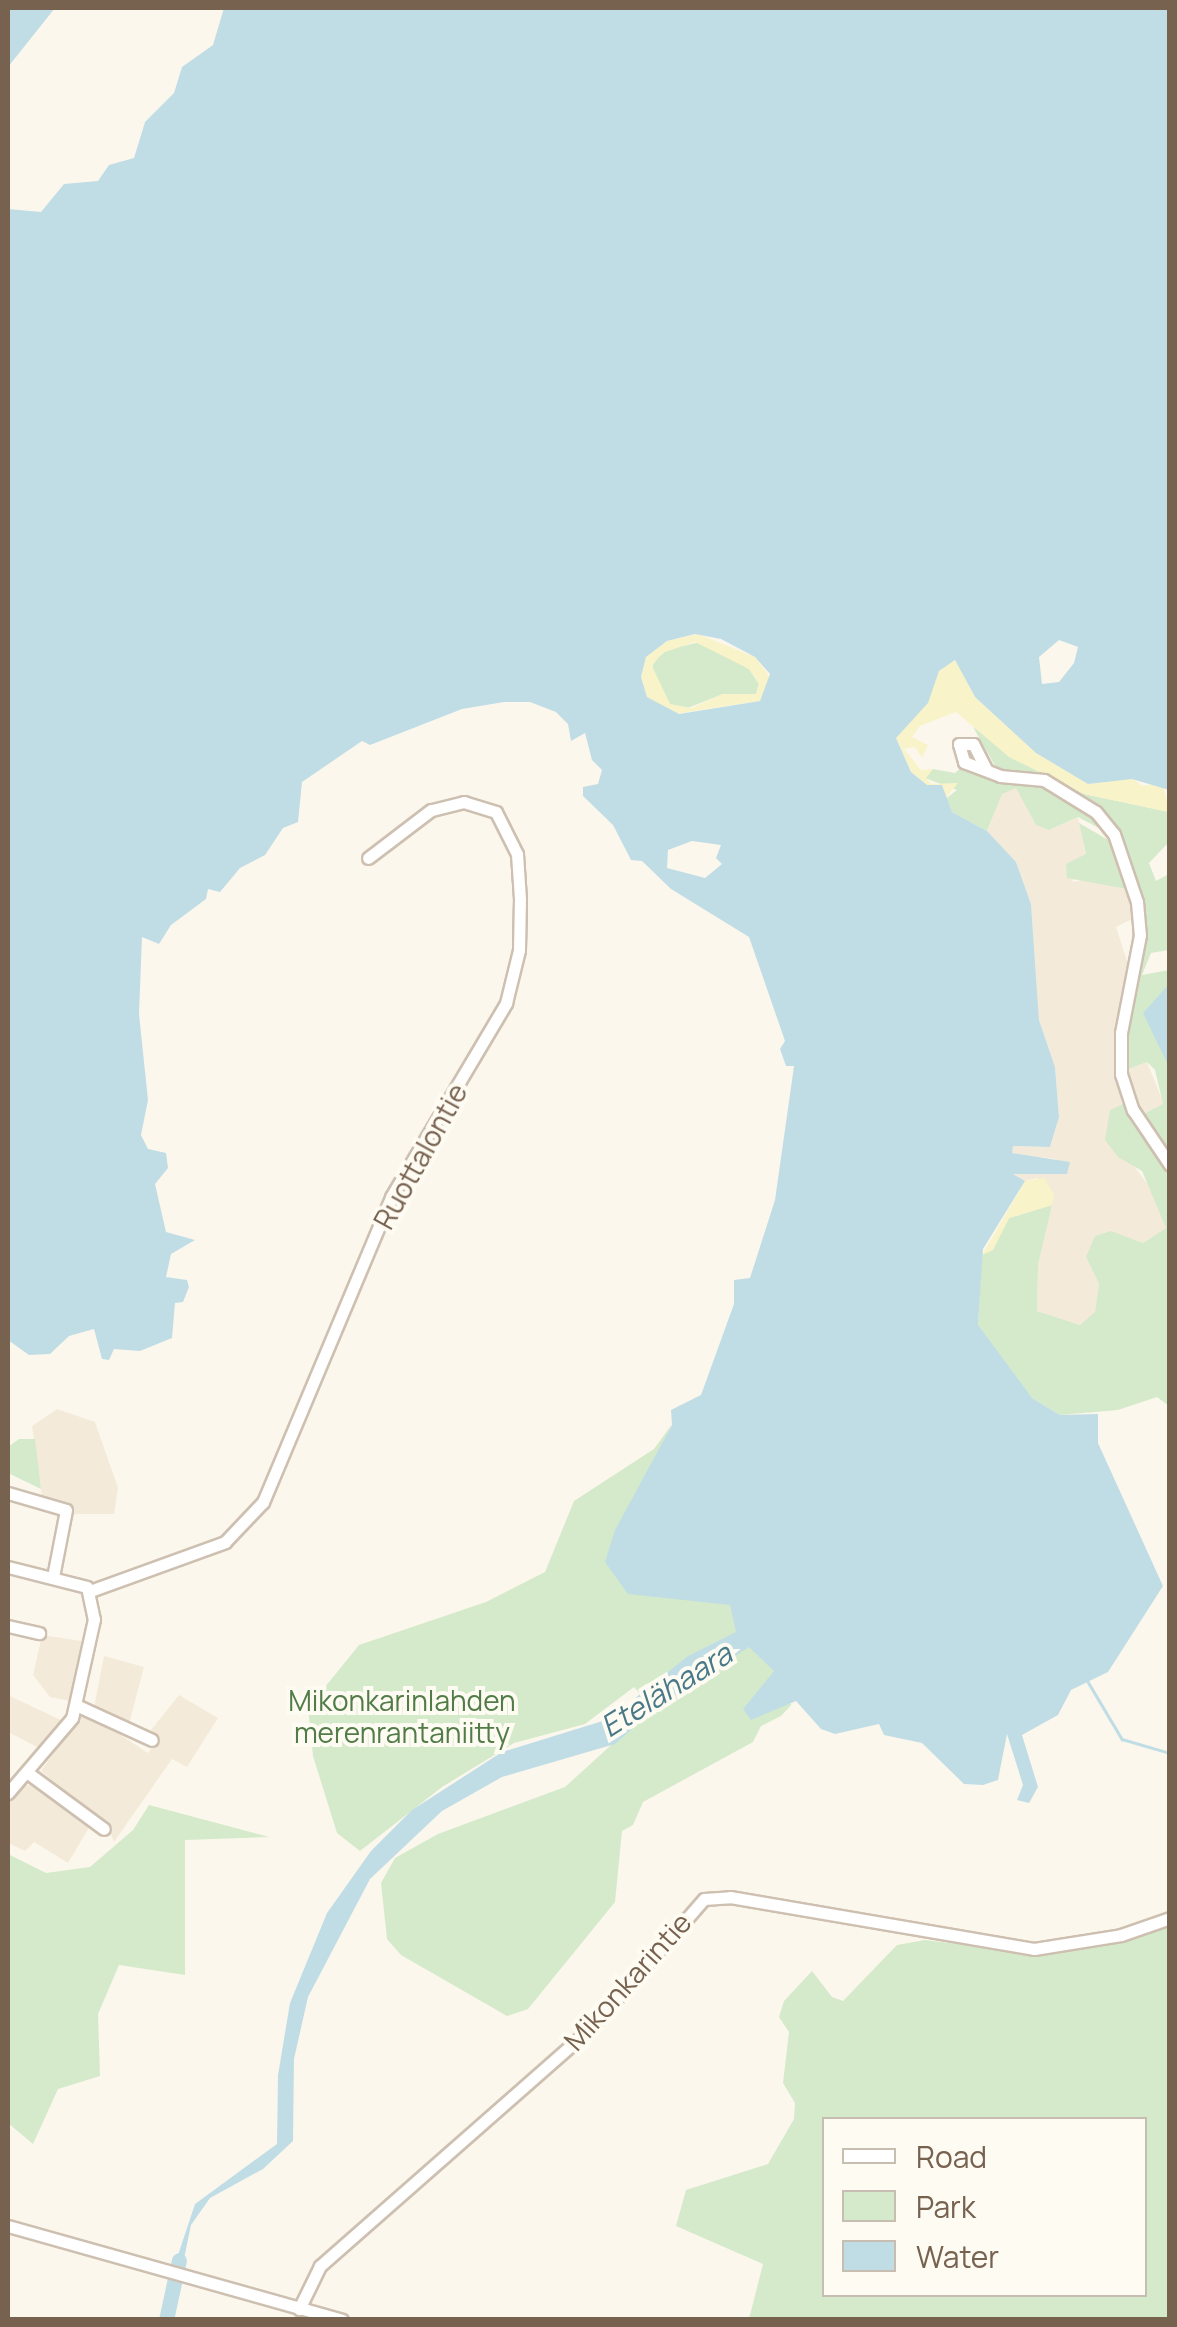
<!DOCTYPE html>
<meta charset="utf-8">
<style>
body{margin:0}
#map{position:relative;width:1177px;height:2327px;overflow:hidden;background:#fcf7ec;font-family:Manrope,sans-serif}
div>[style]{position:absolute}
[style*='--x']{left:calc(var(--x)*1px);top:calc(var(--y)*1px);width:calc(var(--w)*1px);rotate:calc(var(--a)*1deg)}
.residential>*{inset:0;background:#f4eada}
.green>*{inset:0;background:#d4eaca}
.sand>*{inset:0;background:#f9f3c9}
.water>*{inset:0;background:#c0dde6}
.stream>*{height:2.5px;margin:-1.25px;padding:0 1.25px;transform-origin:1.25px;border-radius:1.25px;background:#c0dde6}
.river>*{height:15px;margin:-7.5px;padding:0 7.5px;transform-origin:7.5px;border-radius:7.5px;background:#c0dde6}
.roads{filter:drop-shadow(2px 0 #cec0b1) drop-shadow(-2px 0 #cec0b1) drop-shadow(0 2px #cec0b1) drop-shadow(0 -2px #cec0b1)}
.minor>*{height:11px;margin:-5.5px;padding:0 5.5px;transform-origin:5.5px;border-radius:5.5px;background:#fff}
span{translate:-50% -50%;white-space:nowrap;text-align:center;line-height:1.15;-webkit-text-stroke:8px #fefbf2;paint-order:stroke}
.street-label{font-size:28px;color:#77614f}
.park-label{font-size:28px;color:#527c47}
.water-label{font-size:30px;color:#497989;font-style:italic}
.frame{position:absolute;inset:0;border:10px solid #77614f;pointer-events:none}
.legend{position:absolute;left:822px;top:2117px;width:325px;height:180px;box-sizing:border-box;background:#fefbf2;border:2px solid #c8bdb1;margin:0;padding:12px 18px;list-style:none;font-size:30px;color:#77614f}
.legend li{display:flex;align-items:center;gap:20px;height:50px}
.legend b{width:50px;border:2px solid #c8bdb1}
</style>
<div id="map">
<div class="residential">
<div style="clip-path:polygon(1016px 788px,1049px 830px,1078px 817px,1086px 855px,1072px 882px,1094px 878px,1127px 889px,1134px 918px,1116px 927px,1131px 973px,1117px 1064px,1128px 1158px,1158px 1198px,1166px 1228px,1143px 1243px,1111px 1232px,1086px 1257px,1099px 1284px,1095px 1313px,1080px 1325px,1037px 1311px,1038px 1265px,1054px 1195px,1037px 1178px,1025px 1181px,1013px 1174px,1067px 1174px,1055px 1159px,1011px 1153px,1013px 1146px,1050px 1147px,1059px 1117px,1055px 1067px,1039px 1020px,1031px 904px,1016px 862px,987px 832px,1002px 793px)"></div>
<div style="clip-path:polygon(1147px 1062px,1164px 1104px,1140px 1116px,1126px 1070px)"></div>
<div style="clip-path:polygon(57px 1409px,95px 1422px,118px 1488px,114px 1514px,72px 1514px,67px 1505px,42px 1497px,32px 1426px)"></div>
<div style="clip-path:polygon(42px 1635px,88px 1642px,75px 1702px,50px 1697px,33px 1675px)"></div>
<div style="clip-path:polygon(104px 1656px,144px 1667px,129px 1724px,94px 1707px)"></div>
<div style="clip-path:polygon(179px 1695px,218px 1718px,187px 1767px,172px 1759px,114px 1842px,109px 1829px,41px 1771px,80px 1717px,98px 1720px,148px 1753px,154px 1744px,151px 1730px)"></div>
<div style="clip-path:polygon(10px 1696px,65px 1722px,43px 1750px,8px 1732px)"></div>
<div style="clip-path:polygon(31px 1785px,90px 1826px,68px 1863px,34px 1842px,25px 1851px,8px 1843px,8px 1804px,21px 1786px)"></div>
</div>
<div class="green">
<div style="clip-path:polygon(701px 642px,749px 669px,759px 684px,756px 694px,723px 694px,685px 709px,670px 704px,652px 675px,653px 662px,668px 649px)"></div>
<div style="clip-path:polygon(973px 727px,1084px 794px,1169px 812px,1169px 842px,1149px 863px,1156px 881px,1169px 874px,1169px 950px,1151px 953px,1142px 975px,1169px 970px,1169px 1159px,1140px 1116px,1163px 1104px,1155px 1070px,1147px 1062px,1126px 1070px,1125px 1036px,1143px 948px,1114px 828px,1100px 807px,1047px 779px,998px 771px)"></div>
<div style="clip-path:polygon(963px 766px,993px 781px,1042px 784px,1098px 818px,1110px 834px,1078px 817px,1049px 830px,1036px 825px,1016px 788px,1002px 794px,987px 831px,952px 812px,944px 800px,957px 790px,925px 778px,933px 769px,955px 773px)"></div>
<div style="clip-path:polygon(1079px 823px,1110px 841px,1127px 889px,1067px 878px,1066px 864px,1086px 854px)"></div>
<div style="clip-path:polygon(1125px 1103px,1169px 1174px,1169px 1406px,1157px 1397px,1118px 1410px,1060px 1415px,1032px 1398px,988px 1346px,978px 1325px,982px 1255px,993px 1249px,1009px 1218px,1052px 1205px,1038px 1265px,1037px 1311px,1080px 1325px,1095px 1312px,1099px 1284px,1086px 1257px,1095px 1236px,1111px 1231px,1143px 1243px,1166px 1228px,1142px 1171px,1118px 1157px,1105px 1140px,1110px 1110px)"></div>
<div style="clip-path:polygon(672px 1424px,662px 1446px,702px 1576px,767px 1640px,791px 1705px,796px 1700px,781px 1716px,761px 1726px,753px 1742px,643px 1802px,633px 1825px,622px 1831px,615px 1902px,528px 2009px,507px 2016px,401px 1955px,387px 1939px,381px 1883px,395px 1858px,438px 1834px,565px 1787px,653px 1707px,634px 1687px,585px 1724px,514px 1743px,442px 1787px,360px 1851px,337px 1833px,313px 1756px,308px 1708px,359px 1645px,486px 1602px,545px 1572px,574px 1501px,654px 1449px)"></div>
<div style="clip-path:polygon(19px 1439px,35px 1439px,41px 1489px,8px 1473px,8px 1447px)"></div>
<div style="clip-path:polygon(149px 1805px,269px 1837px,185px 1840px,185px 1975px,119px 1965px,98px 2014px,100px 2076px,58px 2089px,33px 2144px,8px 2123px,8px 1854px,46px 1873px,90px 1867px,133px 1830px)"></div>
<div style="clip-path:polygon(evenodd,1169px 1923px,1169px 2319px,749px 2319px,763px 2264px,676px 2226px,686px 2190px,768px 2164px,794px 2119px,795px 2103px,783px 2083px,789px 2032px,779px 2017px,784px 2001px,812px 1971px,832px 1997px,843px 2001px,897px 1945px,925px 1940px,1039px 1954px,1084px 1949px,1169px 1923px,824px 2120px,1144px 2120px,1144px 2294px,824px 2294px,824px 2120px)"></div>
</div>
<div class="sand">
<div style="clip-path:polygon(evenodd,698px 634px,755px 657px,770px 677px,760px 701px,674px 714px,647px 697px,641px 677px,646px 657px,667px 641px,698px 634px,695px 642px,749px 669px,759px 684px,756px 694px,723px 694px,691px 708px,670px 704px,652px 666px,662px 653px,695px 642px)"></div>
<div style="clip-path:polygon(955px 660px,975px 697px,1036px 753px,1089px 784px,1132px 778px,1142px 786px,1163px 783px,1169px 812px,1084px 794px,1009px 757px,956px 712px,920px 726px,912px 737px,928px 745px,922px 758px,915px 747px,904px 749px,921px 770px,933px 769px,926px 778px,931px 784px,958px 783px,944px 800px,944px 789px,927px 785px,911px 772px,896px 738px,939px 671px)"></div>
<div style="clip-path:polygon(1044px 1178px,1054px 1195px,1052px 1205px,1009px 1218px,993px 1250px,982px 1255px,1025px 1181px)"></div>
</div>
<div class="water">
<div style="clip-path:polygon(8px 8px,55px 8px,8px 67px)"></div>
<div style="clip-path:polygon(evenodd,224px 8px,1169px 8px,1169px 790px,1132px 779px,1088px 784px,1036px 753px,975px 697px,955px 660px,939px 671px,928px 703px,896px 738px,911px 772px,927px 785px,942px 785px,952px 812px,987px 831px,1016px 862px,1031px 904px,1039px 1020px,1055px 1067px,1059px 1117px,1050px 1147px,1013px 1146px,1012px 1153px,1070px 1162px,1067px 1174px,1013px 1174px,1025px 1181px,983px 1249px,978px 1325px,1032px 1398px,1060px 1415px,1098px 1414px,1098px 1443px,1163px 1586px,1108px 1672px,1071px 1690px,1058px 1715px,1022px 1735px,1038px 1787px,1029px 1803px,1017px 1800px,1023px 1785px,1007px 1734px,998px 1780px,983px 1785px,964px 1784px,922px 1743px,884px 1735px,879px 1724px,835px 1734px,821px 1729px,796px 1701px,751px 1720px,743px 1709px,774px 1671px,749px 1647px,659px 1705px,615px 1744px,502px 1777px,442px 1811px,370px 1879px,308px 1997px,294px 2059px,293px 2141px,263px 2169px,210px 2198px,191px 2225px,181px 2273px,173px 2270px,195px 2204px,277px 2144px,278px 2075px,290px 2003px,327px 1913px,371px 1851px,412px 1810px,502px 1752px,609px 1719px,688px 1656px,736px 1632px,730px 1605px,628px 1594px,605px 1562px,615px 1530px,672px 1425px,671px 1410px,701px 1395px,734px 1304px,734px 1280px,750px 1278px,775px 1200px,794px 1066px,786px 1066px,780px 1049px,785px 1041px,749px 937px,671px 889px,642px 861px,631px 860px,613px 825px,583px 796px,583px 787px,598px 784px,602px 770px,592px 760px,585px 733px,571px 741px,568px 724px,556px 712px,530px 702px,504px 702px,462px 709px,370px 745px,362px 741px,302px 782px,298px 822px,283px 828px,265px 855px,240px 868px,220px 892px,208px 889px,206px 899px,171px 925px,159px 944px,142px 937px,139px 1014px,148px 1100px,141px 1135px,148px 1149px,166px 1153px,168px 1168px,155px 1184px,166px 1232px,195px 1240px,171px 1254px,166px 1277px,187px 1280px,189px 1287px,183px 1302px,175px 1303px,172px 1338px,140px 1351px,114px 1349px,109px 1360px,102px 1359px,94px 1329px,69px 1336px,50px 1354px,29px 1355px,8px 1340px,8px 209px,41px 212px,64px 184px,98px 181px,109px 165px,134px 158px,145px 122px,174px 93px,182px 67px,213px 45px,224px 8px,695px 634px,721px 639px,755px 657px,770px 674px,760px 701px,679px 714px,647px 697px,641px 677px,646px 657px,667px 641px,695px 634px,224px 8px,1059px 640px,1078px 647px,1074px 663px,1059px 682px,1042px 684px,1039px 657px,1059px 640px,224px 8px,692px 841px,721px 845px,716px 858px,722px 864px,705px 878px,667px 868px,668px 850px,692px 841px)"></div>
<div style="clip-path:polygon(1169px 984px,1169px 1067px,1143px 1013px)"></div>
</div>
<div class="stream">
<div style="--x:1087;--y:1680;--w:69;--a:59.3"></div>
<div style="--x:1122;--y:1739;--w:50;--a:16.3"></div>
</div>
<div class="river">
<div style="--x:166;--y:2320;--w:61;--a:-77.8"></div>
</div>
<div class="roads">
<div class="minor">
<div style="--x:986;--y:769;--w:28;--a:-117"></div>
<div style="--x:973;--y:744;--w:14;--a:180"></div>
<div style="--x:959;--y:744;--w:19;--a:74"></div>
<div style="--x:964;--y:762;--w:39;--a:21"></div>
<div style="--x:1000;--y:776;--w:44;--a:5.2"></div>
<div style="--x:1044;--y:780;--w:61;--a:31.6"></div>
<div style="--x:1096;--y:812;--w:28;--a:51"></div>
<div style="--x:1114;--y:834;--w:72;--a:71.3"></div>
<div style="--x:1137;--y:902;--w:33;--a:85"></div>
<div style="--x:1140;--y:935;--w:100;--a:101"></div>
<div style="--x:1121;--y:1033;--w:41;--a:90"></div>
<div style="--x:1121;--y:1074;--w:38;--a:72"></div>
<div style="--x:1133;--y:1110;--w:66;--a:56.1"></div>
<div style="--x:8;--y:1493;--w:60;--a:16.3"></div>
<div style="--x:66;--y:1510;--w:68;--a:101"></div>
<div style="--x:8;--y:1567;--w:81;--a:14.2"></div>
<div style="--x:87;--y:1587;--w:33;--a:78"></div>
<div style="--x:94;--y:1619;--w:101;--a:102.5"></div>
<div style="--x:72;--y:1718;--w:99;--a:130.5"></div>
<div style="--x:90;--y:1591;--w:144;--a:-19.9"></div>
<div style="--x:225;--y:1542;--w:55;--a:-46.5"></div>
<div style="--x:263;--y:1502;--w:331;--a:-67.2"></div>
<div style="--x:391;--y:1197;--w:226;--a:-59.3"></div>
<div style="--x:506;--y:1003;--w:55;--a:-76.2"></div>
<div style="--x:519;--y:950;--w:51;--a:-88.9"></div>
<div style="--x:520;--y:899;--w:45;--a:-93.8"></div>
<div style="--x:517;--y:854;--w:47;--a:-116.6"></div>
<div style="--x:496;--y:812;--w:34;--a:-163"></div>
<div style="--x:464;--y:802;--w:34;--a:166"></div>
<div style="--x:431;--y:810;--w:79;--a:142.7"></div>
<div style="--x:8;--y:1626;--w:32;--a:13"></div>
<div style="--x:78;--y:1706;--w:81;--a:24.7"></div>
<div style="--x:28;--y:1773;--w:94;--a:36.4"></div>
<div style="--x:8;--y:2226;--w:347;--a:15.7"></div>
<div style="--x:299;--y:2309;--w:48;--a:-64"></div>
<div style="--x:320;--y:2266;--w:365;--a:-41.3"></div>
<div style="--x:594;--y:2025;--w:167;--a:-48.9"></div>
<div style="--x:704;--y:1899;--w:26;--a:-4"></div>
<div style="--x:730;--y:1897;--w:308;--a:9.7"></div>
<div style="--x:1034;--y:1949;--w:88;--a:-9.1"></div>
<div style="--x:1121;--y:1935;--w:52;--a:-19.1"></div>
</div>
</div>
<div class="street-label">
<span style="left:420px;top:1156px;rotate:-61deg">Ruottalontie</span>
<span style="left:627px;top:1981px;rotate:-48deg">Mikonkarintie</span>
</div>
<div class="park-label">
<span style="left:402px;top:1716px">Mikonkarinlahden<br>merenrantaniitty</span>
</div>
<div class="water-label">
<span style="left:666px;top:1690px;rotate:-32deg">Etelähaara</span>
</div>
<div class="frame"></div>
<ul class="legend">
<li><b style="height:12px;background:#fff"></b>Road</li>
<li><b style="height:28px;background:#d4eaca"></b>Park</li>
<li><b style="height:28px;background:#c0dde6"></b>Water</li>
</ul>
</div>
